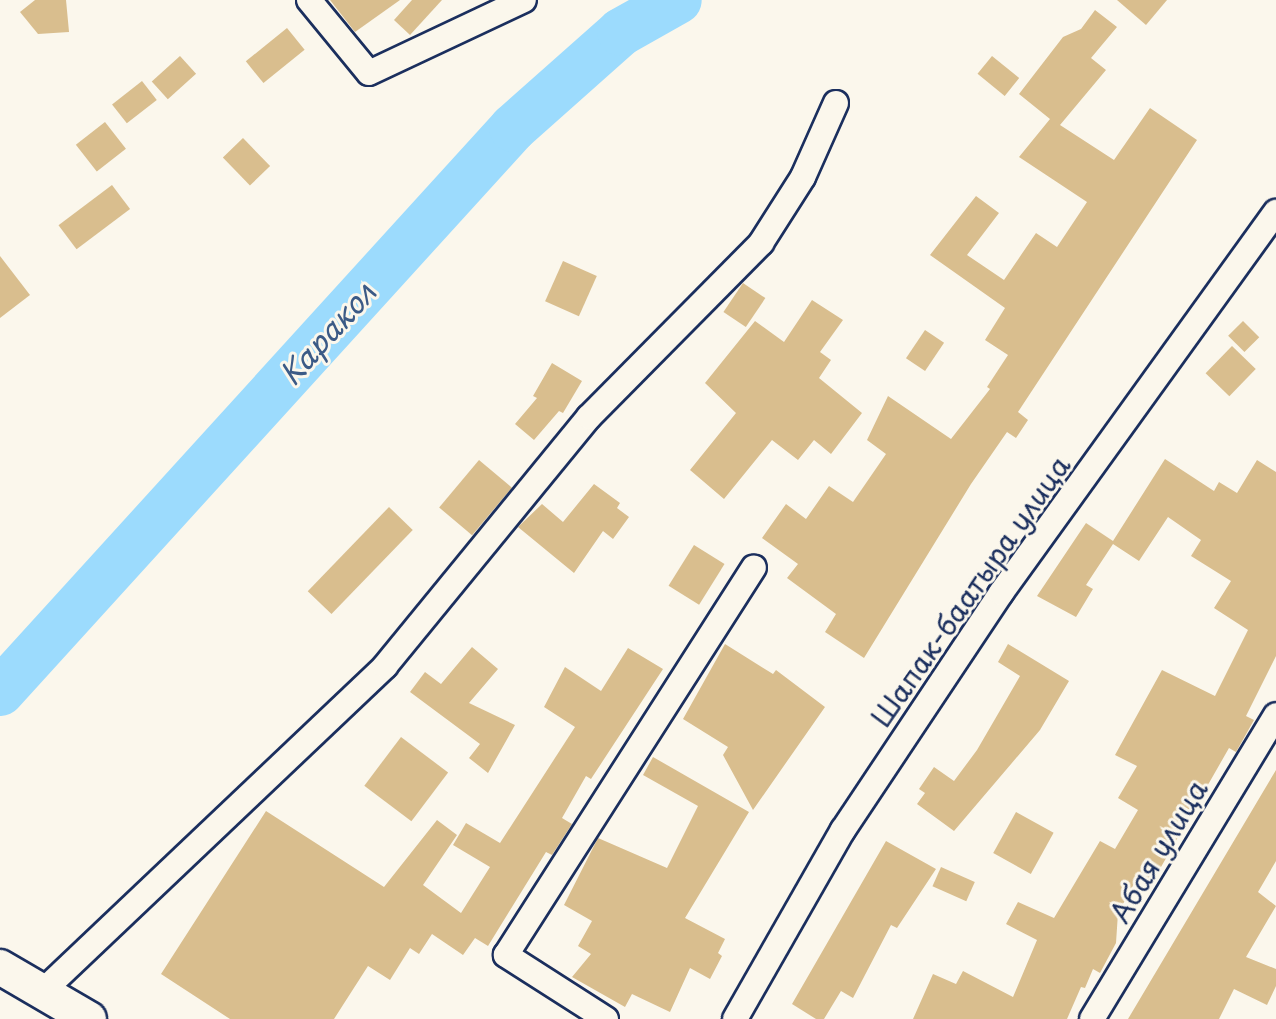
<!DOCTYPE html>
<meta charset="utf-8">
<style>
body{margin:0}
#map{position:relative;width:1276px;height:1019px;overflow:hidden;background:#fbf7ec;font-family:"Playpen Sans",sans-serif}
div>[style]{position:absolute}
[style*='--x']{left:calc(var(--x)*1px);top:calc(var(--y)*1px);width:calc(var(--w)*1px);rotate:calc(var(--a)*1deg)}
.river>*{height:48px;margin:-24px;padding:0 24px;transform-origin:24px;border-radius:24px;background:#9cdbfd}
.building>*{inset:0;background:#d9be8e;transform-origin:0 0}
.roads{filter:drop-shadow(2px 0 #1b2f5e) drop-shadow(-2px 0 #1b2f5e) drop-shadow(0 2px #1b2f5e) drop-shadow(0 -2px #1b2f5e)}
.minor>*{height:24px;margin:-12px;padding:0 12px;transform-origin:12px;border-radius:12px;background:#fbf7ec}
.secondary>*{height:34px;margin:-17px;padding:0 17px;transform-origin:17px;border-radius:17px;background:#fbf7ec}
span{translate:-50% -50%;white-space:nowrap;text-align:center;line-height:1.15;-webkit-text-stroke:6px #fbf7ec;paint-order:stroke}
.street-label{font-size:28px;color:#1b2f5e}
.water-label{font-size:30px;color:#3b5a86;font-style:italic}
</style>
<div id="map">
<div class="river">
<div style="--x:0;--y:692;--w:762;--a:-47.71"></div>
<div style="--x:513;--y:128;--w:144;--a:-41.6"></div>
<div style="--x:621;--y:32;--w:65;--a:-29.3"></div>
</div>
<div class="building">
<div style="clip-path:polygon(35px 0,66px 0,69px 32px,38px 34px,20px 12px)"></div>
<div style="clip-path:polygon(330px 0,400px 0,355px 32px)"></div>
<div style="clip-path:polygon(412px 0,442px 0,410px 35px,394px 20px)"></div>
<div style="clip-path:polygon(1117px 0,1167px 0,1146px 25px)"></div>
<div style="clip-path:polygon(1095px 10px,1117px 27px,1091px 58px,1106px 70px,1060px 125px,1114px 160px,1150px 108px,1197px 140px,1018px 412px,1028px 420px,1016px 438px,1007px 432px,971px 484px,864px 658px,825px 632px,836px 614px,787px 578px,798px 564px,762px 538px,786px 504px,806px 519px,829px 486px,853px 502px,886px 454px,867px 440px,888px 396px,951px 439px,990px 389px,987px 387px,1008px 355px,985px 340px,1005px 308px,930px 255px,976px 196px,999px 213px,967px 255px,1004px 280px,1036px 233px,1057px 247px,1087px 202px,1019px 157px,1050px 119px,1019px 94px,1063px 37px,1081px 29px)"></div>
<div style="left:287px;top:28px;width:28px;height:53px;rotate:51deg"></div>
<div style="left:180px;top:56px;width:24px;height:38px;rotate:48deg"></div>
<div style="left:992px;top:56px;width:35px;height:23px;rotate:39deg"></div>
<div style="left:142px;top:81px;width:24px;height:38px;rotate:52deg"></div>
<div style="left:105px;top:122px;width:34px;height:37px;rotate:52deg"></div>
<div style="left:243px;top:138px;width:39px;height:28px;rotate:46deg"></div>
<div style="left:112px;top:185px;width:30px;height:67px;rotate:53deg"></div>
<div style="clip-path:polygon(0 256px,30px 295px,0 318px)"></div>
<div style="left:563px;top:261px;width:37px;height:44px;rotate:24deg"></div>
<div style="left:743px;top:283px;width:27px;height:35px;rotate:34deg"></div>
<div style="clip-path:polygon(812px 300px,843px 320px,820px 352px,831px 360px,819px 378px,862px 413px,831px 454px,814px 440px,798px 460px,772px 440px,724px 499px,690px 470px,736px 413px,705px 383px,755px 321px,784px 342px)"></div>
<div style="left:1243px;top:321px;width:23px;height:21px;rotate:45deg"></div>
<div style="left:925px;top:330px;width:23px;height:34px;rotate:34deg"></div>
<div style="left:1232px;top:346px;width:33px;height:38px;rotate:44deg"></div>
<div style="clip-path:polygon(552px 363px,582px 381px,563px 413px,559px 411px,534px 440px,515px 424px,537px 398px,533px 396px)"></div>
<div style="clip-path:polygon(1165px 459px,1214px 491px,1219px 482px,1237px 493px,1257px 460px,1276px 472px,1276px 656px,1246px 716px,1254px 720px,1236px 752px,1229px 748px,1153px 881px,1140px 873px,1118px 913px,1116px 943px,1100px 973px,1093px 969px,1085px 988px,1081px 987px,1067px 1019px,913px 1019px,933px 974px,956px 984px,963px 971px,1013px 997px,1037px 940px,1006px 924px,1018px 902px,1054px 918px,1100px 841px,1115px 849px,1138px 810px,1118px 798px,1137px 766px,1115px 755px,1162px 670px,1215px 696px,1248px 630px,1214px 608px,1231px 581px,1191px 556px,1201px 540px,1168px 517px,1139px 561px,1113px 544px,1086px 585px,1093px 589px,1076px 617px,1037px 596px,1086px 523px,1113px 541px)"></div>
<div style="left:479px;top:460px;width:43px;height:62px;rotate:40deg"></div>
<div style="clip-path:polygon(594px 484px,620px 503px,617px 508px,629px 517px,613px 539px,603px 531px,574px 573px,518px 527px,542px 504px,563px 522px)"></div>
<div style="left:389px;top:507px;width:33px;height:117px;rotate:44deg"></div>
<div style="left:694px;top:545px;width:36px;height:48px;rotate:32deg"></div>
<div style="clip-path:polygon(725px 644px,773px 674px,776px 670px,825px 707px,753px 810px,723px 755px,728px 747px,683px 719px)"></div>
<div style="clip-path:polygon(1008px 644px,1069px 681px,1040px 730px,954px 831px,917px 804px,925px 793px,919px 789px,934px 767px,954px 781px,977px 750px,1020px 676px,998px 662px)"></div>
<div style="clip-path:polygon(472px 647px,498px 669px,469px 703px,515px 725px,488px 773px,469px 758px,480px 744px,410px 692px,425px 672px,441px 684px)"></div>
<div style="clip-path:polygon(628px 648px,663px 669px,591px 779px,586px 776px,562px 818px,572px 824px,552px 855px,546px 852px,488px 946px,475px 938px,463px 955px,432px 934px,419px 954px,410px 948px,390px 980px,368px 966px,334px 1019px,230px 1019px,161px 974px,266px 811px,384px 887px,437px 820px,457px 835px,423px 885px,461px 913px,490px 867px,453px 845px,466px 823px,500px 843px,575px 727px,544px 707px,565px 667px,601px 691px)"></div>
<div style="left:401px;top:737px;width:59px;height:61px;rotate:37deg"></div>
<div style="clip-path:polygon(653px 757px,749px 812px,685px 918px,725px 939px,718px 953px,722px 956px,710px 979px,690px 968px,670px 1012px,632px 994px,625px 1007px,572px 977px,591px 954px,578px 946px,592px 921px,564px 905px,598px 838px,667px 868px,698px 806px,643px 775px)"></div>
<div style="clip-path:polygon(1276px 770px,1276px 861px,1258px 892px,1276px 906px,1246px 957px,1276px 969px,1276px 986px,1267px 1005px,1234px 989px,1219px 1019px,1128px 1019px)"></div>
<div style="left:1016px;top:812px;width:43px;height:47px;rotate:29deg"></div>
<div style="clip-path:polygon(886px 841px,936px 869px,897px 928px,891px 925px,853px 998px,841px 991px,824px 1019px,816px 1019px,792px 1004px)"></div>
<div style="left:941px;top:867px;width:37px;height:21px;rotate:24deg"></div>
</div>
<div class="roads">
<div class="minor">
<div style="--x:309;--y:0;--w:94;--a:50.6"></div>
<div style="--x:369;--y:73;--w:171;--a:-25.2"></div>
<div style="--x:43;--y:991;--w:472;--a:-43.5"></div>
<div style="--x:385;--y:666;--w:322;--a:-50.7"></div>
<div style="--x:589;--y:417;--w:245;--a:-45.3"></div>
<div style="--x:761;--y:243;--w:78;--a:-57.5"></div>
<div style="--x:803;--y:177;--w:81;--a:-66"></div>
<div style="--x:606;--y:1019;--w:119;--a:-147.4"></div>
<div style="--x:506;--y:955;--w:460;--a:-57.4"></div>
<div style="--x:735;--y:1019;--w:218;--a:-60.3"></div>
<div style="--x:843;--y:830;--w:285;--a:-56.3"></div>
<div style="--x:1001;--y:593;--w:470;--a:-54.2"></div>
<div style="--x:1092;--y:1019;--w:355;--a:-58.8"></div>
</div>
<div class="secondary">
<div style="--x:0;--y:967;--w:103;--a:30.3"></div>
</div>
</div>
<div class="street-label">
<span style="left:970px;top:591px;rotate:-55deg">Шапак-баатыра улица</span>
<span style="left:1158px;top:851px;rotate:-59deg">Абая улица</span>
</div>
<div class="water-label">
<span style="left:327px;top:333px;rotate:-48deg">Каракол</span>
</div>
</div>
